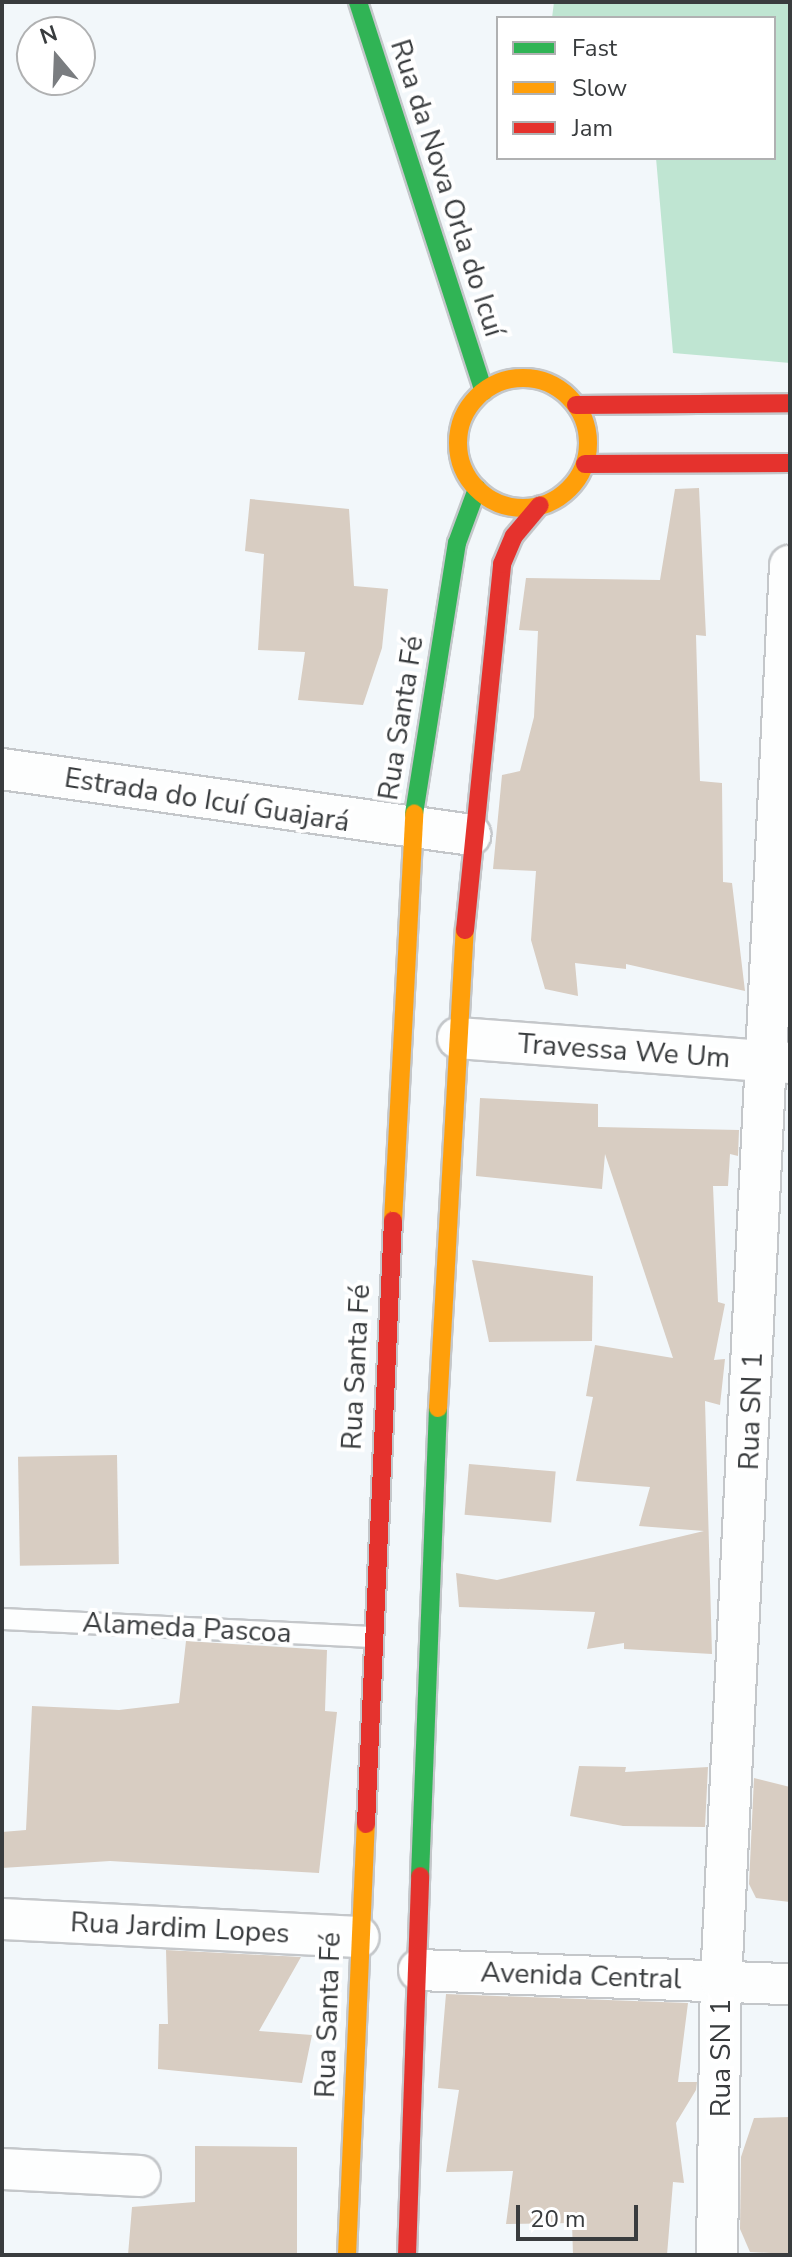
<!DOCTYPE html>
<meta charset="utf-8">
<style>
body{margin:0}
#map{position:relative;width:792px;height:2257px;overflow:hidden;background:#f2f7fa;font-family:"Nunito Sans",sans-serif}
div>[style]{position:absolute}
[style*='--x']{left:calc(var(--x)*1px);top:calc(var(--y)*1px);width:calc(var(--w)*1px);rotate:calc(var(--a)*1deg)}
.green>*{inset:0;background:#bfe5d2}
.building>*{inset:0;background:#d8cdc2;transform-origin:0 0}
.roads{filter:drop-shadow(2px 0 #c4c7ca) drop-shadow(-2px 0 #c4c7ca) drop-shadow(0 2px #c4c7ca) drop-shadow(0 -2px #c4c7ca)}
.lane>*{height:20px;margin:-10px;padding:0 10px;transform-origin:10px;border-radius:10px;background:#fdfefe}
.street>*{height:40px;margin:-20px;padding:0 20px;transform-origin:20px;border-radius:20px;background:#fdfefe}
.fast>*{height:18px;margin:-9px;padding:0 9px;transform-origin:9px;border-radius:9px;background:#30b455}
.slow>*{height:18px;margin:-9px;padding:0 9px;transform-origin:9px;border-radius:9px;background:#ff9f0a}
.slow>.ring{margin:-9px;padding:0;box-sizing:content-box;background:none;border:18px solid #ff9f0a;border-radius:50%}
.jam>*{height:18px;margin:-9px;padding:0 9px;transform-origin:9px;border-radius:9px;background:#e5322d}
span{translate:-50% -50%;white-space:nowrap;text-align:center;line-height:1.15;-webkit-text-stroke:8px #fff;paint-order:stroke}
.street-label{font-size:28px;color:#393c3e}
.frame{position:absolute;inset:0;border:4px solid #393c3e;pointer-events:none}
.legend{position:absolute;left:496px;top:16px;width:280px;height:144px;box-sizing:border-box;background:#fff;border:2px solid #b0b1b2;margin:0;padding:10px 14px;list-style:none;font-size:24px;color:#393c3e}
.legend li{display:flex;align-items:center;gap:16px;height:40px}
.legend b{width:40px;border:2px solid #b0b1b2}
.north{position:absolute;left:16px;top:16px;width:80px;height:80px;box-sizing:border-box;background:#fff;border:2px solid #b0b1b2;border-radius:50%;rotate:341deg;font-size:22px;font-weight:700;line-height:32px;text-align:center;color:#393c3e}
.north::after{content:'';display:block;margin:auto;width:28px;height:36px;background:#7a7d80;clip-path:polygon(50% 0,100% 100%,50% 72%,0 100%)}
.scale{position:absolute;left:516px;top:2205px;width:122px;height:36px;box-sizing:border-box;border:4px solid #393c3e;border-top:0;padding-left:10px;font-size:24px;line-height:28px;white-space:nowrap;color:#393c3e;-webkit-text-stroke:6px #fff;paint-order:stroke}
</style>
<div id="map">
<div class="green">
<div style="clip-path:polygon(554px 2px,790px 2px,790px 363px,673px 353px,656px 158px,774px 158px,774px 18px,552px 18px)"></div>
</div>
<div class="building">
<div style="clip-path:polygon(699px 488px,706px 636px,696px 635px,700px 781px,722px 783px,723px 882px,732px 883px,745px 991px,626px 964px,626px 969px,575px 963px,578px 996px,545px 989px,531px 940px,536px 871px,493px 869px,502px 775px,520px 771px,534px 717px,538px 631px,519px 630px,526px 578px,660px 580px,675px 489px)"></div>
<div style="clip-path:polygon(250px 499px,349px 509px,354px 586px,388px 589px,382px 648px,363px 705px,298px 700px,305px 652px,258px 650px,264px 554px,245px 551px)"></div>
<div style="clip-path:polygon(480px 1098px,598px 1104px,598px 1127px,739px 1130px,738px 1156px,730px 1154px,728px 1186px,713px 1186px,718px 1302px,725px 1304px,714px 1360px,725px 1359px,720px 1405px,705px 1401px,712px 1654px,624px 1649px,624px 1643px,587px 1649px,595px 1612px,459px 1607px,456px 1573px,497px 1580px,704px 1531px,639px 1526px,650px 1487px,576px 1481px,593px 1397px,586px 1396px,595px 1345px,673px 1358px,605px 1154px,602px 1189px,476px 1176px)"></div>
<div style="clip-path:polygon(472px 1260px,593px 1276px,592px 1341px,489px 1342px)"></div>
<div style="left:117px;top:1455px;width:109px;height:99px;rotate:89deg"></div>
<div style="left:469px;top:1464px;width:87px;height:51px;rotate:5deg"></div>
<div style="clip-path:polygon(186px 1641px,327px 1650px,325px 1711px,337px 1712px,319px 1873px,110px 1861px,2px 1868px,2px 1832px,26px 1830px,32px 1706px,119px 1710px,179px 1703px)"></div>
<div style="clip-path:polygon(579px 1766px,626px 1767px,625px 1772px,708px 1767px,705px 1827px,623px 1826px,570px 1816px)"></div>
<div style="clip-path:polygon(754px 1778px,790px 1787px,790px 1902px,756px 1898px,749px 1884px)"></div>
<div style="clip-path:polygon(166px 1950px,301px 1957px,259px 2031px,312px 2035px,302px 2083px,158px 2069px,159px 2024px,168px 2024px)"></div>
<div style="clip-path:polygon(446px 1994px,688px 2003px,678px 2082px,697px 2082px,696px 2090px,676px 2123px,684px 2183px,673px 2182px,667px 2255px,573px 2255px,572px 2223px,506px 2224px,513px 2171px,446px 2172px,459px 2090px,438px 2088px)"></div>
<div style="clip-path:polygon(790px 2117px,790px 2254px,750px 2252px,740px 2229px,741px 2157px,754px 2118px)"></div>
<div style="clip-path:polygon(195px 2146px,297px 2147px,297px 2255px,128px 2255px,132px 2207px,195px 2202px)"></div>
</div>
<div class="roads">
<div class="lane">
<div style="--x:2;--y:1619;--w:370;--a:2.8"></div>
</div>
<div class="street">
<div style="--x:2;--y:769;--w:473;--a:8"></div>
<div style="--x:458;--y:1038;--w:333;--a:4.3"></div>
<div style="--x:2;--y:1919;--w:357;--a:2.9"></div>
<div style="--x:419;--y:1970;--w:371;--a:2.2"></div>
<div style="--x:2;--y:2169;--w:138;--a:2.9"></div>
<div style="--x:717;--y:2255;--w:274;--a:-89.2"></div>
<div style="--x:721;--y:1981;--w:1417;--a:-87.21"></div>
</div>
<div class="fast">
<div style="--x:358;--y:2;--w:409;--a:72.1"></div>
<div style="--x:414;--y:814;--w:274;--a:-81"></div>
<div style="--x:457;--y:543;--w:58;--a:-69.7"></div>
<div style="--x:420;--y:1876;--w:468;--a:-87.8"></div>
</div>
<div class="slow">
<div class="ring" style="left:458px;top:378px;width:112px;height:112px"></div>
<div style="--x:393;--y:1221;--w:408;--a:-87"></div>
<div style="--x:438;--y:1408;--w:479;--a:-86.8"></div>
<div style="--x:347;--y:2255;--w:431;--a:-87.5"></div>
</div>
<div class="jam">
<div style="--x:576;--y:405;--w:214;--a:-0.5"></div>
<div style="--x:585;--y:464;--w:205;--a:-0.3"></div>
<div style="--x:465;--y:930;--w:368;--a:-84.2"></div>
<div style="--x:502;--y:564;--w:30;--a:-67"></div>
<div style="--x:514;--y:536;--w:40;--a:-50"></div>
<div style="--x:366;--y:1824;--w:604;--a:-87.44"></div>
<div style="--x:407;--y:2255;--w:379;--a:-88"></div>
</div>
</div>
<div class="street-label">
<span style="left:447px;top:188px;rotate:72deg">Rua da Nova Orla do Icuí</span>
<span style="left:401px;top:718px;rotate:-81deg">Rua Santa Fé</span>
<span style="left:207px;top:800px;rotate:9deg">Estrada do Icuí Guajará</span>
<span style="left:624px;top:1051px;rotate:4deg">Travessa We Um</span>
<span style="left:356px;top:1367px;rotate:-87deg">Rua Santa Fé</span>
<span style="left:751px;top:1411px;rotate:-88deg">Rua SN 1</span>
<span style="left:187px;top:1628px;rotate:3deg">Alameda Pascoa</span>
<span style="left:180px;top:1928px;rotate:3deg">Rua Jardim Lopes</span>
<span style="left:581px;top:1976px;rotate:2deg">Avenida Central</span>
<span style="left:328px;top:2015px;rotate:-88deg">Rua Santa Fé</span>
<span style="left:721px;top:2058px;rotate:-90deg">Rua SN 1</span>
</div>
<div class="frame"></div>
<ul class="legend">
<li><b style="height:10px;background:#30b455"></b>Fast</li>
<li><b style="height:10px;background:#ff9f0a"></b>Slow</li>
<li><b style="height:10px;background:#e5322d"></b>Jam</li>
</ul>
<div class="north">N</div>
<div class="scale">20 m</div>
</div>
